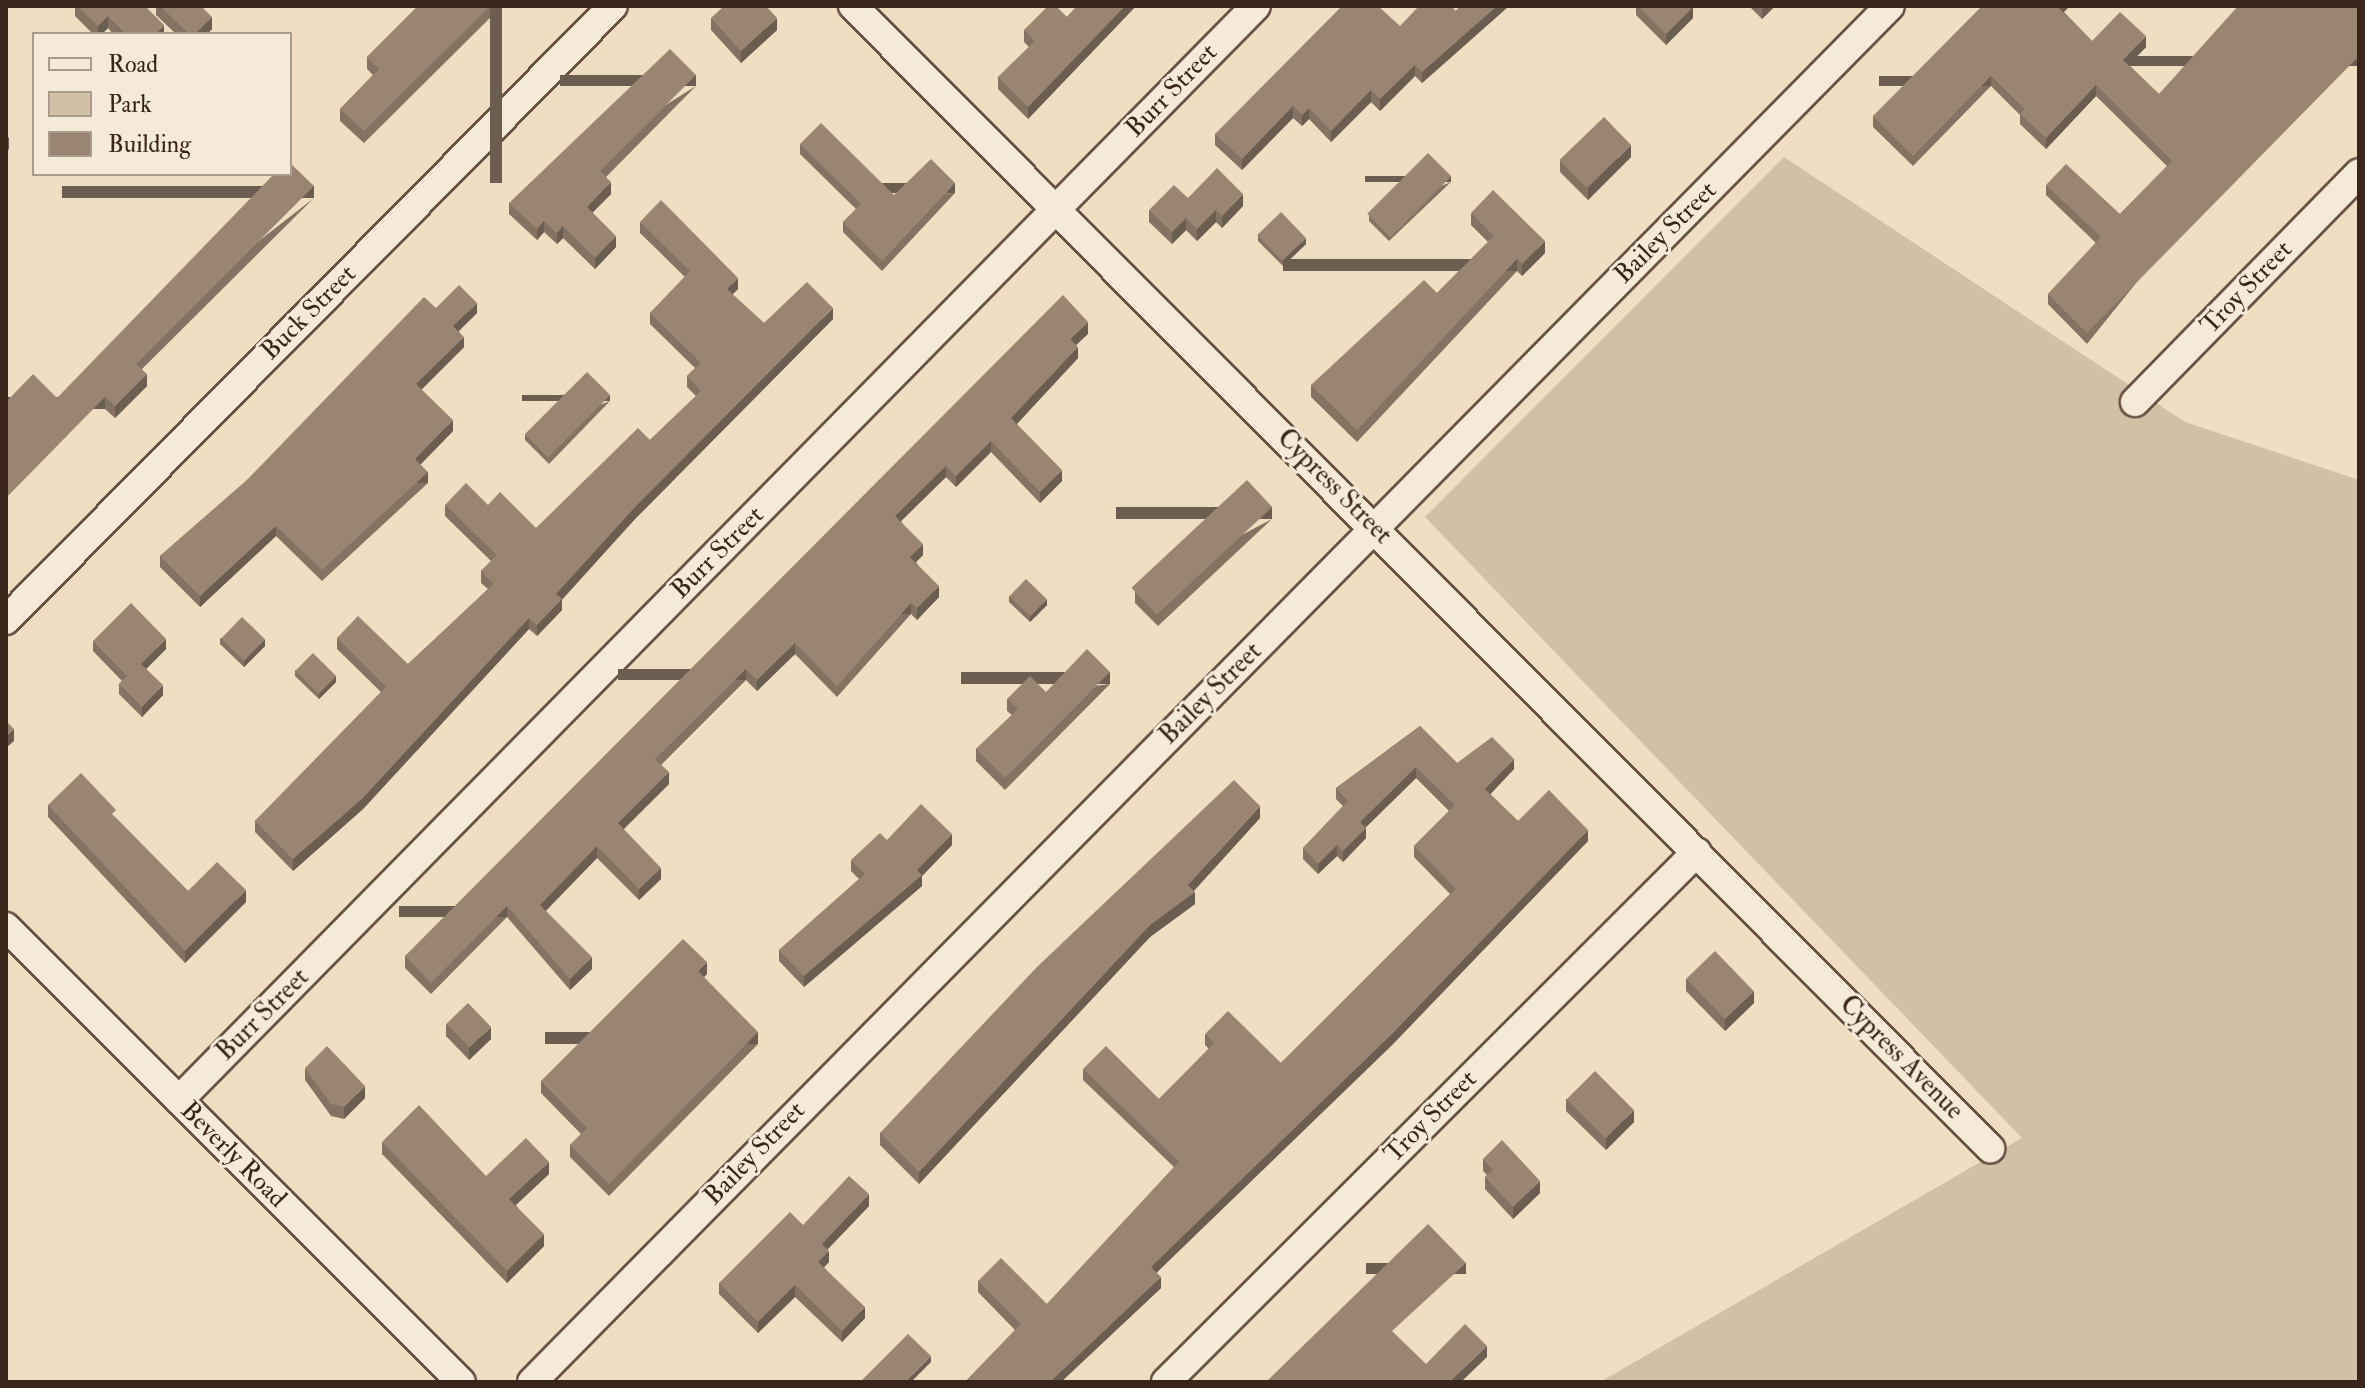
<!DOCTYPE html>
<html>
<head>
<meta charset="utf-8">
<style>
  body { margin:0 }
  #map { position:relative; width:2365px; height:1388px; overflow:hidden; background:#f0dec3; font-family:"IM FELL Double Pica",serif }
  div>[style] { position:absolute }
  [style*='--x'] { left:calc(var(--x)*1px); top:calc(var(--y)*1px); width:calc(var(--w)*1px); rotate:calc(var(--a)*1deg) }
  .green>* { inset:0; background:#d1bfa6 }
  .roads { filter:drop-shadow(2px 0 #685345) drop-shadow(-2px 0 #685345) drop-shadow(0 2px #685345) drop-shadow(0 -2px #685345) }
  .street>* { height:28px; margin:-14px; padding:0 14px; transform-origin:14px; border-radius:14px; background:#f5ead8 }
  .wall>* { inset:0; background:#847262 }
  .shaded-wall>* { inset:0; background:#6b5d50; transform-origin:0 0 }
  .building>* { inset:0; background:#998572; transform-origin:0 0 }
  span { translate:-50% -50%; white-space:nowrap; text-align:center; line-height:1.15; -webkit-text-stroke:6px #f5ead8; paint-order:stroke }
  .street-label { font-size:26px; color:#3a251b }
  .frame { position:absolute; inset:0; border:8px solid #3a251b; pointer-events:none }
  .legend { position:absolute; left:32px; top:32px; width:260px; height:144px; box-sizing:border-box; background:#f5ead8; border:2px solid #aa9b8c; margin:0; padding:10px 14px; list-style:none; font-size:24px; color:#3a251b }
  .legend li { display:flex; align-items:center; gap:16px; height:40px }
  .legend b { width:40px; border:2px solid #aa9b8c }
</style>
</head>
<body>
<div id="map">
  <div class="green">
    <i style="clip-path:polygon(1784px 157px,2185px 422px,2359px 480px,2359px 1382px,1600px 1382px,2022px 1138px,1425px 517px)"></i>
  </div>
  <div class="roads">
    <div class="street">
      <i style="--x:853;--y:6;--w:1612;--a:45.13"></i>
      <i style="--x:2135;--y:402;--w:320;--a:-45.6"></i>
      <i style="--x:6;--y:620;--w:863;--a:-45.33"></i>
      <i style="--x:6;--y:927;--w:643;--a:45"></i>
      <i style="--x:179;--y:1100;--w:1535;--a:-45.45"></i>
      <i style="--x:532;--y:1382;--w:1933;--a:-45.38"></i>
      <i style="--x:1166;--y:1382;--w:750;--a:-44.95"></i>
    </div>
  </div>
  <div class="wall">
    <i style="clip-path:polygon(75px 6px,145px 6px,164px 34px,113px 34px,108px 28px,102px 34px,93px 34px,75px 16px)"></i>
    <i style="clip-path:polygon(156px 6px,201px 6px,212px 29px,207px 34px,176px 34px,156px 15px)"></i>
    <i style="clip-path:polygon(418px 6px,502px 6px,364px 143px,340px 121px,340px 109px,373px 75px,367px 69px,367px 57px)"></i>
    <i style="clip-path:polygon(1077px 6px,1136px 6px,1028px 119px,998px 89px,998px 77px,1029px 47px,1024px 42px,1024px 30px,1067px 17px)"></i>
    <i style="clip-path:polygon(1460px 6px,1509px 6px,1422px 83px,1415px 76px,1380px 111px,1371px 102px,1331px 142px,1309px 119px,1302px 126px,1293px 118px,1242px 170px,1215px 145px,1215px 134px,1400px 26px,1456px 11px)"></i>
    <i style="clip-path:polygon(1636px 6px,1692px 6px,1693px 18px,1666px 45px,1636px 15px)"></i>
    <i style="clip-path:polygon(1749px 6px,1775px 6px,1762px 19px)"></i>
    <i style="clip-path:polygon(2359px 6px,2087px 344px,2048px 304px,2048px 294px,2096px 243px,2046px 195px,2046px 185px,2120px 214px,2167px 166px,2096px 96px,2046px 149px,2020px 124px,2020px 115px,1991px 86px,1913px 166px,1873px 127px,1873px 116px,2064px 12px,2092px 41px,2146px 47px,2129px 65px,2159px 94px)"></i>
    <i style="clip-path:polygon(711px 18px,777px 30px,741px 63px,711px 30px)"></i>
    <i style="clip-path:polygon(696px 86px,606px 177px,611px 194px,592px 213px,616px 247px,595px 269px,563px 238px,557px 244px,544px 232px,537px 240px,509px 214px,509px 203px)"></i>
    <i style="clip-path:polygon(800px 144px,894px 195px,955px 193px,882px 271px,843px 232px,843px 222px,856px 209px,800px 154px)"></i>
    <i style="clip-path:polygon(1631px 157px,1588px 200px,1560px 172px,1560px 160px)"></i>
    <i style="clip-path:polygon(1451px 182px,1389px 241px,1369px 221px,1369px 215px)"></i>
    <i style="clip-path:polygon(314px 198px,142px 369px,147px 386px,115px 418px,105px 409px,57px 398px)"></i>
    <i style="clip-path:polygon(1188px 198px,1243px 206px,1222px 228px,1216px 222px,1197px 241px,1186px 230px,1172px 244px,1149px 222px,1149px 210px)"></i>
    <i style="clip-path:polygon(1471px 213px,1545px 253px,1522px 276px,1517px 271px,1357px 442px,1311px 397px,1311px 385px,1437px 293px,1488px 242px,1471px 225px)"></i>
    <i style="clip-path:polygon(640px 222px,738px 289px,732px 294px,764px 323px,833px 319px,635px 519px,562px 599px,562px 610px,537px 636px,529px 629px,363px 809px,293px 871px,255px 832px,255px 821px,381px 692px,337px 649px,337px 638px,408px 664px,488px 589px,481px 583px,481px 571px,491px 561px,445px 516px,445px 505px,488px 505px,536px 528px,650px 440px,696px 396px,687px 387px,687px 376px,695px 368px,650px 324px,650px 313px,685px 277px,640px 233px)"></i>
    <i style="clip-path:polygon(1258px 235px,1306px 244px,1283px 266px,1258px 241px)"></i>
    <i style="clip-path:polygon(436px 308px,477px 313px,459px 331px,464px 347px,421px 390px,453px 431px,420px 465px,428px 483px,322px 581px,276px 536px,200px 607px,160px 567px,160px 556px,246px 481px)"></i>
    <i style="clip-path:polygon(1088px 334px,1076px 345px,1078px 358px,1017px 424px,1062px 481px,1040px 503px,991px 452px,956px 487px,946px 477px,901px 521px,923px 555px,916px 562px,939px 597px,917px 620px,911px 614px,837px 697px,795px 654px,757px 691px,746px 680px,661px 765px,669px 784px,623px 829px,661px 879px,639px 900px,597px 858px,546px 911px,592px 969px,570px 990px,507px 917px,431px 994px,405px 968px,405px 956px)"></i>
    <i style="clip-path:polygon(610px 401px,549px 464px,525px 440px,525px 434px)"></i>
    <i style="clip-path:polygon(1272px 519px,1158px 626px,1135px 603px,1135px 591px)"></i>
    <i style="clip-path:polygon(1009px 596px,1047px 605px,1030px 622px,1009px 602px)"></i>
    <i style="clip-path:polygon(220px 638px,265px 646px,244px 667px,220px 644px)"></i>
    <i style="clip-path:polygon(93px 641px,166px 649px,146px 669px,163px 695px,142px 717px,119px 694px,119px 684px,122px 681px,93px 651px)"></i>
    <i style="clip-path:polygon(295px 670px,336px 682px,319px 699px,295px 676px)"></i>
    <i style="clip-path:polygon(1110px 684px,1005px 790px,976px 761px,976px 749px,1012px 715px,1007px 711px,1007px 699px,1046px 692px)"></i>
    <i style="clip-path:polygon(1420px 726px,1457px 763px,1514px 769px,1490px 794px,1518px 821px,1588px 841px,1393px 1044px,1156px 1273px,1161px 1288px,1061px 1382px,965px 1382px,1015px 1330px,978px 1292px,978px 1281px,1047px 1304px,1174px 1167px,1083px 1080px,1083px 1069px,1159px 1099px,1209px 1049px,1205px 1045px,1205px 1034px,1281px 1063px,1450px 894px,1414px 857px,1414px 846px,1449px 811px,1416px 778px,1366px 827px,1366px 838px,1343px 862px,1337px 856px,1318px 874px,1303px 859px,1303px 848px,1343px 806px,1336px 799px,1336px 788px)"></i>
    <i style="clip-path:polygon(48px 805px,116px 818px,188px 891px,246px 902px,185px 963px,48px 817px)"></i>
    <i style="clip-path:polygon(1260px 818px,1194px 891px,1195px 904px,1150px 937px,919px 1184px,880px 1145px,880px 1133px)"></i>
    <i style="clip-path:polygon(887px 840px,952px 845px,922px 876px,922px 886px,804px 987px,779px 961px,779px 950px,859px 879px,851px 871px,851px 860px)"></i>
    <i style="clip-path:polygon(707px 974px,704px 977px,758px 1044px,609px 1196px,570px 1157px,570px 1145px,581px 1134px,541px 1093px,541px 1081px)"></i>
    <i style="clip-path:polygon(1686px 979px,1754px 1003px,1725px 1031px,1686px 991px)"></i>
    <i style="clip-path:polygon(446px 1024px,491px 1039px,469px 1060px,446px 1036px)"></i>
    <i style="clip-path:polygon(305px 1068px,365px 1098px,344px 1119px,331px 1116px,305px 1080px)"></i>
    <i style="clip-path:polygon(1566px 1099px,1634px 1122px,1606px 1150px,1566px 1111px)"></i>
    <i style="clip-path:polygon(382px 1142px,486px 1176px,549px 1174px,516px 1205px,544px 1246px,507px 1283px,382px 1154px)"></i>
    <i style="clip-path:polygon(1483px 1159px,1540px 1193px,1513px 1219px,1485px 1189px,1485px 1177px,1487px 1175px,1483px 1171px)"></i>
    <i style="clip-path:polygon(869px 1206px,827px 1250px,829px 1262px,824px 1267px,865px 1318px,842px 1342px,795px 1297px,758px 1333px,719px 1294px,719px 1283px,803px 1225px)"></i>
  </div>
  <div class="shaded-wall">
    <i style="left:490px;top:6px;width:12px;height:177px"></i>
    <i style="clip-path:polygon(1125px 6px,1136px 6px,1028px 119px,1028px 107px)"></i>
    <i style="clip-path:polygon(1497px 6px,1509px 6px,1422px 83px,1422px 72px)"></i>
    <i style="clip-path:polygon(1765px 6px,1775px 6px,1762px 19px,1762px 9px)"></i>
    <i style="clip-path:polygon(2060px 6px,2070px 6px,2058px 18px,2058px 7px)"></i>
    <i style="clip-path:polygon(1693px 7px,1693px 18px,1666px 45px,1666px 34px)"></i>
    <i style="clip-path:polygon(108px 16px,108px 28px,102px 34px,98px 34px,98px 26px)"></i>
    <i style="clip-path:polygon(212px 17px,212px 29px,207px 34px,195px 34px)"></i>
    <i style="clip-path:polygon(777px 18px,777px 30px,741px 63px,741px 51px)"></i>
    <i style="clip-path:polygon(164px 25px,164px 34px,156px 34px)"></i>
    <i style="clip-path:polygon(2146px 36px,2146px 47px,2123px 70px,2123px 60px)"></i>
    <i style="left:2359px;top:56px;width:10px;height:388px;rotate:90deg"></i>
    <i style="clip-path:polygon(1415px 65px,1415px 76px,1380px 111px,1380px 99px)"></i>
    <i style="left:696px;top:75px;width:11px;height:136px;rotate:90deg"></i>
    <i style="left:1991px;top:76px;width:10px;height:112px;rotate:90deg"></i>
    <i style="clip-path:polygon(2096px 85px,2096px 96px,2046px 149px,2046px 138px)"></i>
    <i style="clip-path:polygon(1371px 90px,1371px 102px,1331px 142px,1331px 131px)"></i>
    <i style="clip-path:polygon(1293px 106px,1293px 118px,1242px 170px,1242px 159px)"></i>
    <i style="clip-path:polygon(1309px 108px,1309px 119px,1302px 126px,1302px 115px)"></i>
    <i style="clip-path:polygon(9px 137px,9px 149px,6px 152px,6px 140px)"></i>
    <i style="clip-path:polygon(1631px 145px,1631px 157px,1588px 200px,1588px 188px)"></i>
    <i style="left:1451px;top:176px;width:6px;height:86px;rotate:90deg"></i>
    <i style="clip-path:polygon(611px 182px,611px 194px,587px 218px,587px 207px)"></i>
    <i style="left:955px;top:183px;width:10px;height:107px;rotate:90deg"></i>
    <i style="left:314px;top:186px;width:12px;height:252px;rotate:90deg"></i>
    <i style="clip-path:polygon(1243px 194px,1243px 206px,1222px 228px,1222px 216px)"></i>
    <i style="clip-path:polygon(1216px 210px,1216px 222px,1197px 241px,1197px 229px)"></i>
    <i style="clip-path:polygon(1186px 218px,1186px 230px,1172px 244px,1172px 232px)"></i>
    <i style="clip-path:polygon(544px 221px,544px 232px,537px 240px,537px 229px)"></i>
    <i style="clip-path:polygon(563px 226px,563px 238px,557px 244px,557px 233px)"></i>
    <i style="clip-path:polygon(616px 236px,616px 247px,595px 269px,595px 258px)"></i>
    <i style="clip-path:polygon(1306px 238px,1306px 244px,1283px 266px,1283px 260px)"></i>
    <i style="clip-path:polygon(1545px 241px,1545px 253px,1522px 276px,1522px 264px)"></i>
    <i style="left:1517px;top:259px;width:12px;height:234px;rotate:90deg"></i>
    <i style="clip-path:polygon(738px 278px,738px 289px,727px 300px,727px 289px)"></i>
    <i style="clip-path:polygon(477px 303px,477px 313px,453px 336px,453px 326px)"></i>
    <i style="clip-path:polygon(833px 308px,833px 319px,635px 519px,560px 602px,562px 599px,562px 610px,537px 636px,537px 625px,556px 594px,635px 507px)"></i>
    <i style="clip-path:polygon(1088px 322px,1088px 334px,1070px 351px,1070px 339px)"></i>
    <i style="clip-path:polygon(464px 337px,464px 347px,416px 395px,416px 384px)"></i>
    <i style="clip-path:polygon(1078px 347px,1078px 358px,1011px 430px,1011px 418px)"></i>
    <i style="clip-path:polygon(147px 374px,147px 386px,115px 418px,115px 406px)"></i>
    <i style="left:610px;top:395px;width:6px;height:88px;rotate:90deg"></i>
    <i style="left:105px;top:397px;width:12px;height:141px;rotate:90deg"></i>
    <i style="clip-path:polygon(453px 420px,453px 431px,415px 470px,415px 459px)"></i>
    <i style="clip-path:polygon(991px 441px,991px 452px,956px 487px,956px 476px)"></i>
    <i style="clip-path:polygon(946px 466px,946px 477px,895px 527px,895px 516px)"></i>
    <i style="clip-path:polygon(1062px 470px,1062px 481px,1040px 503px,1040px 492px)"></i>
    <i style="left:428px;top:472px;width:11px;height:144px;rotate:90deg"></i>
    <i style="left:1272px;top:507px;width:12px;height:156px;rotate:90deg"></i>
    <i style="clip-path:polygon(276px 526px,276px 536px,200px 607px,200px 596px)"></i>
    <i style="clip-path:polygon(923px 544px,923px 555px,910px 568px,910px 557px)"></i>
    <i style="clip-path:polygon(939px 586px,939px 597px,917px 620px,917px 608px)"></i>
    <i style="clip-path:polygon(1047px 599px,1047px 605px,1030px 622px,1030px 616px)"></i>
    <i style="left:911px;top:603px;width:11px;height:111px;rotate:90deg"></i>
    <i style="clip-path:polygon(529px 618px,529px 629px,363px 809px,293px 871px,293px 859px)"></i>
    <i style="clip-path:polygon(166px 639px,166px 649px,141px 674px,141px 664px)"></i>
    <i style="clip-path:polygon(265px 639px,265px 646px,244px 667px,244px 661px)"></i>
    <i style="clip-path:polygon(795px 643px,795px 654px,757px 691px,757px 680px)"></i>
    <i style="left:746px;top:669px;width:11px;height:128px;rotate:90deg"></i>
    <i style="left:1110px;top:672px;width:12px;height:149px;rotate:90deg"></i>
    <i style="clip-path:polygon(336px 676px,336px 682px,319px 699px,319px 693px)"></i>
    <i style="clip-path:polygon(163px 685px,163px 695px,142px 717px,142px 707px)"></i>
    <i style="clip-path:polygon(14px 729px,14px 741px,6px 748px,6px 736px)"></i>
    <i style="clip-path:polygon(1514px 759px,1514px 769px,1485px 800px,1485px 789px)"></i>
    <i style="clip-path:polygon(1416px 767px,1416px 778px,1360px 833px,1360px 822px)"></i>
    <i style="clip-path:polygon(669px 772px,669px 784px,618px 835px,618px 823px)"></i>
    <i style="clip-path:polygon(1260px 806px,1260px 818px,1188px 897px,1188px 885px)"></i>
    <i style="clip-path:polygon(1366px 828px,1366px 838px,1343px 862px,1343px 851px)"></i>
    <i style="clip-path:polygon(1588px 830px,1588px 841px,1393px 1044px,1151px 1278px,1151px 1267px)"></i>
    <i style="clip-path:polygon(952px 834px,952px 845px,922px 876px,922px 886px,804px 987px,804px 976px,917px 870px)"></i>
    <i style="clip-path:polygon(1337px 845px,1337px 856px,1318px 874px,1318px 864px)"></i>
    <i style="clip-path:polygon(597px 846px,597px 858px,540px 916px,540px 905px)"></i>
    <i style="clip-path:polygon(661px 868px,661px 879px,639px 900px,639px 889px)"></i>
    <i style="clip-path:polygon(246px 890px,246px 902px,185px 963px,185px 951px)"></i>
    <i style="clip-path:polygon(1195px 892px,1195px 904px,1150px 937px,919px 1184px,919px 1172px,1150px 925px)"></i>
    <i style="left:507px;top:906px;width:11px;height:108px;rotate:90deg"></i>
    <i style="clip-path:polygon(592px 957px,592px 969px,570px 990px,570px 979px)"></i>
    <i style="clip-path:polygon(707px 962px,707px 974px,698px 983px,698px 971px)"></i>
    <i style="clip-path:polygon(1754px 991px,1754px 1003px,1725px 1031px,1725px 1019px)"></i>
    <i style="clip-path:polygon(491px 1027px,491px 1039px,469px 1060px,469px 1048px)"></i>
    <i style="left:758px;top:1032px;width:12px;height:213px;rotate:90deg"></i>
    <i style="clip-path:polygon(365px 1086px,365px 1098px,344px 1119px,344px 1107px)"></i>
    <i style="clip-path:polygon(1634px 1110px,1634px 1122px,1606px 1150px,1606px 1138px)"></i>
    <i style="clip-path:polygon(549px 1162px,549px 1174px,509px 1211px,509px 1199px)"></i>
    <i style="clip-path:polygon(1540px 1181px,1540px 1193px,1513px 1219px,1513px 1207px)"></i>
    <i style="clip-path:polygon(869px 1194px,869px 1206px,822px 1255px,822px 1244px)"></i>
    <i style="clip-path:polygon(544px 1234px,544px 1246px,507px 1283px,507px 1271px)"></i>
    <i style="clip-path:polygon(829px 1251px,829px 1262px,818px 1273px,818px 1262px)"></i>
    <i style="left:1466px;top:1263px;width:11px;height:100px;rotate:90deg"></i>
    <i style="clip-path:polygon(1161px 1277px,1161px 1288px,1061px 1382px,1050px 1382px)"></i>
    <i style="clip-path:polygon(795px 1285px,795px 1297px,758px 1333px,758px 1322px)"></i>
    <i style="clip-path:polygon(865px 1307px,865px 1318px,842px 1342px,842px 1331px)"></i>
    <i style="clip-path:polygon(1487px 1346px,1487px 1357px,1461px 1382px,1449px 1382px)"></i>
    <i style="clip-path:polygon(931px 1356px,931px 1362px,911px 1382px,905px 1382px)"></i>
  </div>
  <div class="building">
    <i style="clip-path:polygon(77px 6px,145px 6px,164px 25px,156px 34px,126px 34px,108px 16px,98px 26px)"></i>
    <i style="clip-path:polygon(160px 6px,201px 6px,212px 17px,195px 34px,189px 34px)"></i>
    <i style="clip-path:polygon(418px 6px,490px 6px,364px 131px,340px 109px,379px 69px,367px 57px)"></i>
    <i style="clip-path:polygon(724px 6px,766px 6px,777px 18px,741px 51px,711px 18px)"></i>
    <i style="clip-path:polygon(1048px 6px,1056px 6px,1067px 17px,1077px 6px,1125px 6px,1028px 107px,998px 77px,1035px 41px,1024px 30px)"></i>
    <i style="clip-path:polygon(1342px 6px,1378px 6px,1400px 26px,1419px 6px,1451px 6px,1456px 11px,1460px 6px,1497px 6px,1422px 72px,1415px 65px,1380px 99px,1371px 90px,1331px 131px,1309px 108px,1302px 115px,1293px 106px,1242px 159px,1215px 134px)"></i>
    <i style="clip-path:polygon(1638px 6px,1692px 6px,1693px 7px,1666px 34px)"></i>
    <i style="clip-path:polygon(1982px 6px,2060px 6px,2058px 7px,2092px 41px,2120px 12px,2146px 36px,2123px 60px,2159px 94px,2238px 6px,2359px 6px,2359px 56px,2087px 333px,2048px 294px,2101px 237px,2046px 185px,2066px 164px,2120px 214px,2172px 161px,2096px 85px,2046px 138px,2020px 114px,2025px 109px,1991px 76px,1913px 156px,1873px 116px)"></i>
    <i style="clip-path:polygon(670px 49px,696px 75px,600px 171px,611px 182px,587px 207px,616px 236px,595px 258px,563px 226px,557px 233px,544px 221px,537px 229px,509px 203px)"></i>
    <i style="left:1604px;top:117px;width:39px;height:62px;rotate:46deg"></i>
    <i style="clip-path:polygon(821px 123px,894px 195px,931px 159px,955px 183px,882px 261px,843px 222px,861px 204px,800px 144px)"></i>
    <i style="left:1428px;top:153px;width:33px;height:86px;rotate:45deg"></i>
    <i style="clip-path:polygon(290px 163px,314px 186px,136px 364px,147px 374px,115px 406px,105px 397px,6px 498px,6px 402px,33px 374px,57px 398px,274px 174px,290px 174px)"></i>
    <i style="clip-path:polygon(1217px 168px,1243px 194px,1222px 216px,1216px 210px,1197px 229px,1186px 218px,1172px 232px,1149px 210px,1174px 185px,1188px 198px)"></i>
    <i style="clip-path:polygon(1493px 190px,1545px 241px,1522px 264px,1517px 259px,1357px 430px,1311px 385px,1424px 280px,1437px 293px,1494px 236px,1471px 213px)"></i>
    <i style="clip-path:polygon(661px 200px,738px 278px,727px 289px,764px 323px,807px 282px,833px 308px,635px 507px,556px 594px,562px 599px,537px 625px,529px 618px,363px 798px,293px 859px,255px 821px,386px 687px,337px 638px,358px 616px,408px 664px,494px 584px,481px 571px,497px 555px,445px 505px,466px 483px,488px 505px,500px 492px,536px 528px,638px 428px,650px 440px,701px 391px,687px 376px,701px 363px,650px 313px,690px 271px,640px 222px)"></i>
    <i style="left:1281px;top:212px;width:36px;height:33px;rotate:46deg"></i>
    <i style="clip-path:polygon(459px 285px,477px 303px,453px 326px,464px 337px,416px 384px,453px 420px,415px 459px,428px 472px,322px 570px,276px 526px,200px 596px,160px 556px,246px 481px,424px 297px,436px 308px)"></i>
    <i style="clip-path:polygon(1063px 295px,1088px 322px,1070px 339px,1078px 347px,1011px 418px,1062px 470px,1040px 492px,991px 441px,956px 476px,946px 466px,895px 516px,923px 544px,910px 557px,939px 586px,917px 608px,911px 603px,837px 686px,795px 643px,757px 680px,746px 669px,655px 759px,669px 772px,618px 823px,661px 868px,639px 889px,597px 846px,540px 905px,592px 957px,570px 979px,507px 906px,431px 983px,405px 956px)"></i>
    <i style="left:587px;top:372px;width:33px;height:88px;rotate:45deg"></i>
    <i style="left:1247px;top:480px;width:37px;height:158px;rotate:47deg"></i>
    <i style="left:1026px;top:579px;width:29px;height:24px;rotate:44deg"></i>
    <i style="clip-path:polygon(131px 603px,166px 639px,141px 664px,163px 685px,142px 707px,119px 684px,127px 676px,93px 641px)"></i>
    <i style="left:242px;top:617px;width:32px;height:30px;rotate:44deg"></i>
    <i style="clip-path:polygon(1087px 649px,1110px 672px,1005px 778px,976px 749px,1018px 709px,1007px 699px,1030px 676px,1046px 692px)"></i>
    <i style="left:313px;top:653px;width:33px;height:25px;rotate:45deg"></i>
    <i style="clip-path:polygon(6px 721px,14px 729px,6px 736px)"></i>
    <i style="clip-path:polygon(1420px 726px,1457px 763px,1492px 737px,1514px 759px,1485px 789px,1518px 821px,1549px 790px,1588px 830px,1393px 1033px,1151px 1267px,1161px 1277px,1050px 1382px,965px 1382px,1021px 1324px,978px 1281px,1001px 1258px,1047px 1304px,1179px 1162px,1083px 1069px,1106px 1046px,1159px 1099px,1214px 1043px,1205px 1034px,1228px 1011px,1281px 1063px,1456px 889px,1414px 846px,1455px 805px,1416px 767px,1360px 822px,1366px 828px,1343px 851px,1337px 845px,1318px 864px,1303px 848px,1348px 801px,1336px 788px)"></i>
    <i style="clip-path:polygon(81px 773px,116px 810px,112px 814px,188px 891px,217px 862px,246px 890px,185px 951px,48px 805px)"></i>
    <i style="clip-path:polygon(1234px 780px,1260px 806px,1188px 885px,1195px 892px,1150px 925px,919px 1172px,880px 1133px,1037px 967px)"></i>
    <i style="clip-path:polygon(921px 804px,952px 834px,917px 870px,922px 875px,804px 976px,779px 950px,865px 874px,851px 860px,880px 833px,887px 840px)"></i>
    <i style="clip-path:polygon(683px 939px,707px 962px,698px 971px,758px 1032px,609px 1184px,570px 1145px,587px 1128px,541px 1081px)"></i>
    <i style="left:1715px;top:951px;width:56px;height:40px;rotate:46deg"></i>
    <i style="left:468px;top:1003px;width:33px;height:30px;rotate:46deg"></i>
    <i style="clip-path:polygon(327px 1046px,365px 1086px,344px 1107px,331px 1104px,305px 1068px)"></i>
    <i style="left:1595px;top:1071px;width:55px;height:40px;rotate:45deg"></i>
    <i style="clip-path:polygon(419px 1105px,486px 1176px,526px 1138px,549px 1162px,509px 1199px,544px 1234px,507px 1271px,382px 1142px)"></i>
    <i style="clip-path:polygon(1502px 1140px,1540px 1181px,1513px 1207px,1485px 1177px,1493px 1170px,1483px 1159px)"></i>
    <i style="clip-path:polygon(849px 1176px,869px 1194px,822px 1244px,829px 1251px,818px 1262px,865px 1307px,842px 1331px,795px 1285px,758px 1322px,719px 1283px,790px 1212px,803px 1225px)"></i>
    <i style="clip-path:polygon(1428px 1224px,1466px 1263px,1392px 1331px,1426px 1364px,1465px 1324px,1487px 1346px,1449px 1382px,1266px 1382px)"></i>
    <i style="clip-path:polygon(908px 1334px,931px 1356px,905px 1382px,860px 1382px)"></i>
  </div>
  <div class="street-label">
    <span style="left:1172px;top:91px;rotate:-46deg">Burr Street</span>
    <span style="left:1666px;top:233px;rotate:-45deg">Bailey Street</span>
    <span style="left:2247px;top:288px;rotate:-46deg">Troy Street</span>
    <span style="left:309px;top:313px;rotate:-45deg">Buck Street</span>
    <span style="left:1334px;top:487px;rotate:45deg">Cypress Street</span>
    <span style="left:718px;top:553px;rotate:-45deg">Burr Street</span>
    <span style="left:1211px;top:694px;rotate:-45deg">Bailey Street</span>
    <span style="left:263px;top:1015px;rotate:-45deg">Burr Street</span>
    <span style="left:1901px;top:1058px;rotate:45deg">Cypress Avenue</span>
    <span style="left:1431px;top:1117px;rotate:-45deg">Troy Street</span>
    <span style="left:755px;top:1154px;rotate:-46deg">Bailey Street</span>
    <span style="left:233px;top:1155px;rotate:45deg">Beverly Road</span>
  </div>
  <div class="frame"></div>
  <ul class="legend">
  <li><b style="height:10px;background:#f5ead8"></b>Road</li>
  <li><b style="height:22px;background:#d1bfa6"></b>Park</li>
  <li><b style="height:22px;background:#998572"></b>Building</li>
  </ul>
</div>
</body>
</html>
